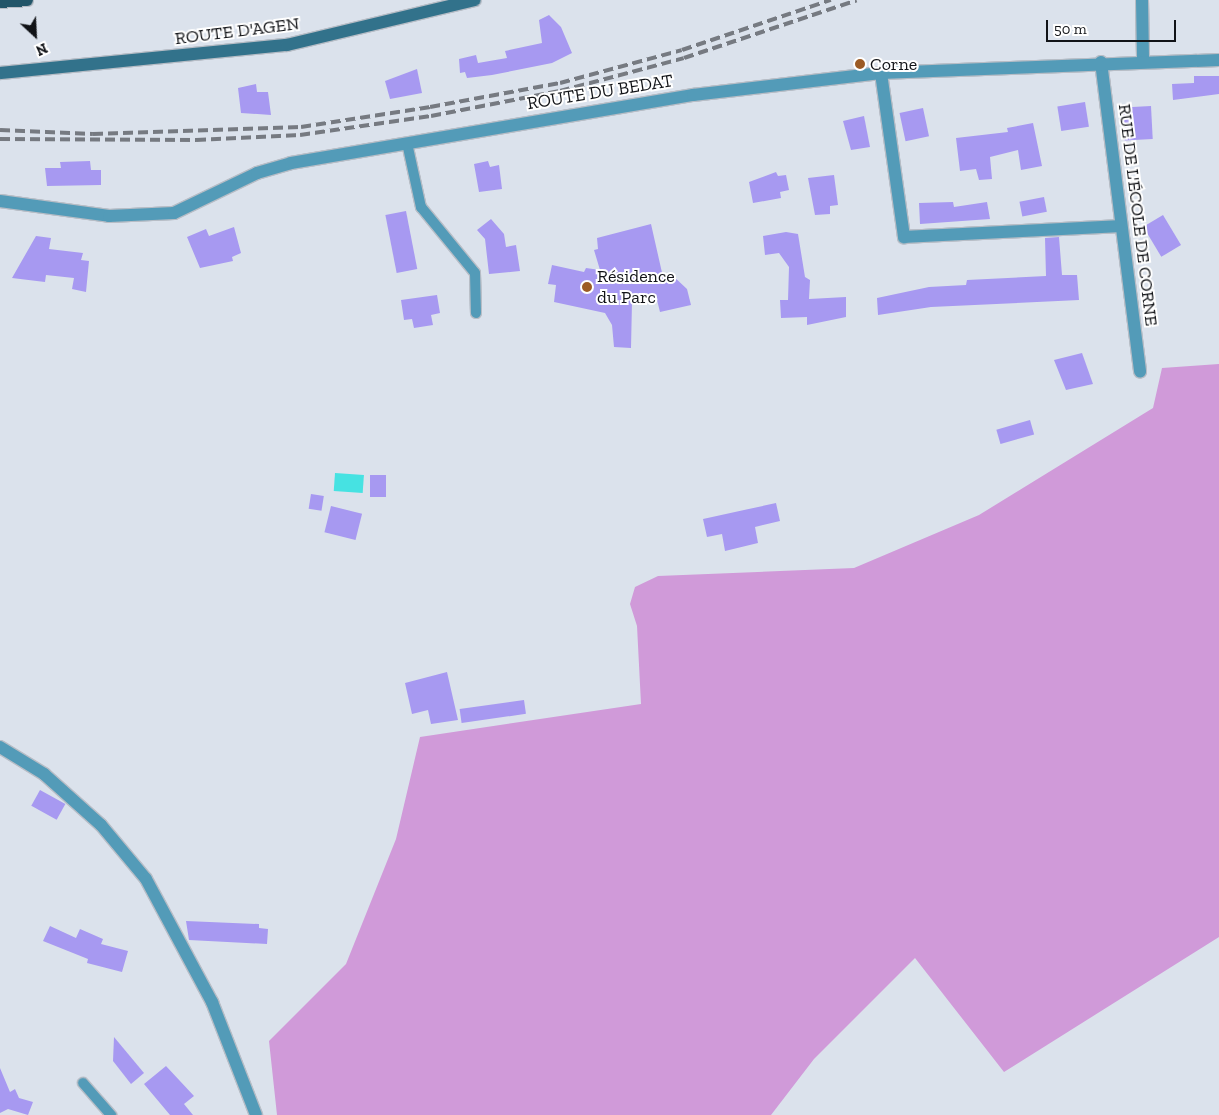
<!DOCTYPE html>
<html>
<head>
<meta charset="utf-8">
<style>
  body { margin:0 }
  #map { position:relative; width:1219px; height:1115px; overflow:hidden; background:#dbe2ec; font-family:"Zilla Slab",serif }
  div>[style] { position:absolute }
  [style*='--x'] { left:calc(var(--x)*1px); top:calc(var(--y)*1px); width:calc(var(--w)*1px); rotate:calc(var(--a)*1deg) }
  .green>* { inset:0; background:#d09ad9 }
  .water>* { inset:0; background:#46e2e2; transform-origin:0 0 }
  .building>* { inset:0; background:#a799f1; transform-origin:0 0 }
  .roads { filter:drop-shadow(1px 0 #b7bdc6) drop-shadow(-1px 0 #b7bdc6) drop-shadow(0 1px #b7bdc6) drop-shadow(0 -1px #b7bdc6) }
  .service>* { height:10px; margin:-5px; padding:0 5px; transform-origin:5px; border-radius:5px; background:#539bb8 }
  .minor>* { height:12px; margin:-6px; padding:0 6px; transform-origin:6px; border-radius:6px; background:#539bb8 }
  .secondary>* { height:12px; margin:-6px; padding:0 6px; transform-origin:6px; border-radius:6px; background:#32728b }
  .primary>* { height:12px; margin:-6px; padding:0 6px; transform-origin:6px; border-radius:6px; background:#225569 }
  .rail>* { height:4px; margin-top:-2px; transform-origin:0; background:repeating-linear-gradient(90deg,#767a81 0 10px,transparent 0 15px) }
  .dots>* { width:14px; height:14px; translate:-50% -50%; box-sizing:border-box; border:2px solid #fff; border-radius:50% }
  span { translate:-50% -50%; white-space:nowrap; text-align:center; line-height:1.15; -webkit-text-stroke:4px #fff; paint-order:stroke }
  .street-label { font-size:18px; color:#111317 }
  .poi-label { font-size:18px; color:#111317 }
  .left { translate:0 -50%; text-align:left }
  .north { position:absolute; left:10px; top:10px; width:50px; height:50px; -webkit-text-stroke:4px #fff; paint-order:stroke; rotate:155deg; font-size:14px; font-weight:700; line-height:20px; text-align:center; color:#111317 }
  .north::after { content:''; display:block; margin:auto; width:18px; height:22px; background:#111317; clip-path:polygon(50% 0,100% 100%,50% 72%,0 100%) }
  .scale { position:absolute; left:1046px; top:20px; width:130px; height:22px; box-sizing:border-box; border:2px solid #111317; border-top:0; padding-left:6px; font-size:15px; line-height:18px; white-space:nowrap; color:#111317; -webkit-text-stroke:4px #fff; paint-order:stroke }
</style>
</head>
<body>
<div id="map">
  <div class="green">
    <i style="clip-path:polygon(1219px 364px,1219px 937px,1004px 1072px,915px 958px,814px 1059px,771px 1115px,277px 1115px,269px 1041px,346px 964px,396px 839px,420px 737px,641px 704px,637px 626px,630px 604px,635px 587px,658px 576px,854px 568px,979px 515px,1153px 408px,1162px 368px)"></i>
  </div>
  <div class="water">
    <i style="left:335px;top:473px;width:29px;height:18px;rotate:4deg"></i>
  </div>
  <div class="building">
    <i style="clip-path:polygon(549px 15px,561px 27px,572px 53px,552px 63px,492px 75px,467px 78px,465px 72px,460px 73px,459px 59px,476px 55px,478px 63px,507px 58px,505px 51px,542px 43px,539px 20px)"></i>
    <i style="clip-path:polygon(417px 69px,422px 93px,390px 99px,385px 81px)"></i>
    <i style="clip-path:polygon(1194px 76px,1219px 76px,1219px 94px,1173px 100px,1172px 84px,1194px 83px)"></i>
    <i style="clip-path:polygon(256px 84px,257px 92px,268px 92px,271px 115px,241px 113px,238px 88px)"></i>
    <i style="left:1085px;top:102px;width:25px;height:28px;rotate:81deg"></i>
    <i style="left:1151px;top:106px;width:33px;height:28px;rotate:87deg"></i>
    <i style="left:923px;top:108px;width:29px;height:24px;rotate:78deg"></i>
    <i style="clip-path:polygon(864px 116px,870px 147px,851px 150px,843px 121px)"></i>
    <i style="clip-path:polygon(1033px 123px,1042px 166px,1021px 170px,1018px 150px,990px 157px,992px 179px,979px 180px,976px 169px,960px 171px,956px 138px,1008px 132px,1007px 128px)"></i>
    <i style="clip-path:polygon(90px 161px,91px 170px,101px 170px,101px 185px,47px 186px,45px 168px,61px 168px,60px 162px)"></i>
    <i style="clip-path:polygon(488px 161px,490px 167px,499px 165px,502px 189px,479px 192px,474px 164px)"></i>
    <i style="clip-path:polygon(776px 172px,778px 176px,786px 175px,789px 190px,780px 192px,781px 198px,753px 203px,749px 182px)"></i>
    <i style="clip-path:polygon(834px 175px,838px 205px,830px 206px,830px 214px,815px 215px,808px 178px)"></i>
    <i style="left:1044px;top:197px;width:15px;height:25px;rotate:79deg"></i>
    <i style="clip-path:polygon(953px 202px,954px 207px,987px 202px,990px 219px,920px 224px,919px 203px)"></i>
    <i style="left:406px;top:211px;width:59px;height:21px;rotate:79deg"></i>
    <i style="left:1163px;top:215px;width:35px;height:23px;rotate:59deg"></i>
    <i style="clip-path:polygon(491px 219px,504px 234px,506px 247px,516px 245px,520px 271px,489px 274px,485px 239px,477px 230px)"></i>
    <i style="clip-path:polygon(651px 224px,663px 277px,672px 275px,687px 289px,691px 305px,660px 312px,656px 296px,632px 302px,631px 348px,614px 347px,612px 325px,605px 313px,554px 302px,556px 285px,548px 284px,552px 265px,584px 272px,586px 268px,600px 270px,594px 250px,598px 249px,597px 238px)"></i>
    <i style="clip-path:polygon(234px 227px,241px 253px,232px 257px,233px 261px,200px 268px,187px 237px,206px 229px,209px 236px)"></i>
    <i style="clip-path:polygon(786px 232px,798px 234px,805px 277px,810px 280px,809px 299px,846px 297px,846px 317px,807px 325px,807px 317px,781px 318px,780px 300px,788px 300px,789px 267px,779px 253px,765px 255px,763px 236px)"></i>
    <i style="clip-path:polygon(36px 236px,51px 238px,49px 249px,83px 253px,81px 260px,89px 261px,86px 292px,72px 289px,74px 278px,46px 275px,45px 282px,12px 278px)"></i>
    <i style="clip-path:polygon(1059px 237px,1062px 275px,1077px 275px,1079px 300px,931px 307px,878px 315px,877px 298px,929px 287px,966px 285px,967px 280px,1046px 276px,1045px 238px)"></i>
    <i style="clip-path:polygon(437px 295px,440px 313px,431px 315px,433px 325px,414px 328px,412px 319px,404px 320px,401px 300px)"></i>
    <i style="clip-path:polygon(1082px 353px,1093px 384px,1066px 390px,1054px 360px)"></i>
    <i style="left:1030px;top:420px;width:15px;height:35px;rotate:74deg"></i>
    <i style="left:386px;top:475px;width:22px;height:16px;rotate:90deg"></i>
    <i style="left:311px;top:494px;width:13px;height:15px;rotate:9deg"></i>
    <i style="clip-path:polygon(776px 503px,780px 521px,755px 527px,758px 543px,725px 551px,722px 534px,707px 537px,703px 519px)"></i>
    <i style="left:331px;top:506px;width:32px;height:27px;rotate:14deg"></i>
    <i style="clip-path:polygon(447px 672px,458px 720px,431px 724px,428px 710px,412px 714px,405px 683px)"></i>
    <i style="left:524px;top:700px;width:14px;height:65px;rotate:82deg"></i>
    <i style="left:40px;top:790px;width:29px;height:18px;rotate:29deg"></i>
    <i style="clip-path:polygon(186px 921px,259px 924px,259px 928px,268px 929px,267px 944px,189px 940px)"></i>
    <i style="clip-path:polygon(50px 926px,76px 938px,80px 929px,103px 939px,101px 944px,128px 951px,122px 972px,87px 963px,88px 959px,43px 941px)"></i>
    <i style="clip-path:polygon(114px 1037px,144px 1073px,131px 1084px,113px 1061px)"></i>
    <i style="clip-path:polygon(166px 1066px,194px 1096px,184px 1104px,193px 1115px,170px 1115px,144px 1084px)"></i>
    <i style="clip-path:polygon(0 1068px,10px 1092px,15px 1089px,19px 1098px,33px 1102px,28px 1115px,8px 1109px,0 1113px)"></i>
  </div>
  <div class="roads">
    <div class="service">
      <i style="--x:407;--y:143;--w:66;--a:77.7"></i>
      <i style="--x:421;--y:207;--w:85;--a:50.7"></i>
      <i style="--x:475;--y:273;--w:40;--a:88.6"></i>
      <i style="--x:83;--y:1083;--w:43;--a:48.8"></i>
    </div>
    <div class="minor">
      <i style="--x:1142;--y:0;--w:60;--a:89"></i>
      <i style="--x:1101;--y:62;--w:312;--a:82.8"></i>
      <i style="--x:881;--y:73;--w:166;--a:82"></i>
      <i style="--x:904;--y:237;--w:217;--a:-2.9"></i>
      <i style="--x:0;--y:201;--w:110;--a:7.8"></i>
      <i style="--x:109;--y:216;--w:65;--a:-2.6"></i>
      <i style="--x:174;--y:213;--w:92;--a:-25.7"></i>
      <i style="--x:257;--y:173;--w:35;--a:-16"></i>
      <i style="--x:291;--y:163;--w:408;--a:-9.6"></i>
      <i style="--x:693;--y:95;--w:189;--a:-6.7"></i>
      <i style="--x:881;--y:73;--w:338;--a:-2.2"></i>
      <i style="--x:0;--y:747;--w:52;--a:31.5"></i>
      <i style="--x:44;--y:774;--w:76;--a:41.8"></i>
      <i style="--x:101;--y:825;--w:70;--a:50.2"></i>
      <i style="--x:146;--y:879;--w:140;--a:61.8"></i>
      <i style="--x:212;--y:1002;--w:121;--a:68.7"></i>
    </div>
    <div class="secondary">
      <i style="--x:0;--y:73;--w:288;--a:-5.6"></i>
      <i style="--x:287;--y:45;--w:193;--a:-13.5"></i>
    </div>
    <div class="primary">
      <i style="--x:0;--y:2;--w:27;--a:-4"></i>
    </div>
  </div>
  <div class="rail">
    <i style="--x:0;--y:130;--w:93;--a:2.5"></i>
    <i style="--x:93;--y:134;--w:208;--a:-1.9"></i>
    <i style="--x:301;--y:127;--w:131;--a:-8.8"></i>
    <i style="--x:430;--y:107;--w:132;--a:-10.5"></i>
    <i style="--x:560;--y:83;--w:126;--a:-15.1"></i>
    <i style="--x:682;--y:50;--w:157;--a:-18.6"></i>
    <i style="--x:0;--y:139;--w:196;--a:0.3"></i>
    <i style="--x:196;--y:140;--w:104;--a:-2.8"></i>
    <i style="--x:300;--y:135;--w:132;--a:-8.3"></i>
    <i style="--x:431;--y:116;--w:131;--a:-11"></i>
    <i style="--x:560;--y:91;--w:128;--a:-14.9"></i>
    <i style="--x:684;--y:58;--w:182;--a:-18.5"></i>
  </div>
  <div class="dots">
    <i style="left:860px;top:64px;background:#9c5b25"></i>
    <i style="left:587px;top:287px;background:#9c5b25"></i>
  </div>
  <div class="street-label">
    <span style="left:237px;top:31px;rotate:-7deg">ROUTE D'AGEN</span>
    <span style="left:600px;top:92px;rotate:-9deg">ROUTE DU BEDAT</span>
    <span style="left:1138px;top:215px;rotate:83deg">RUE DE L'ÉCOLE DE CORNE</span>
  </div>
  <div class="poi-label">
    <span class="left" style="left:870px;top:64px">Corne</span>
    <span class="left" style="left:597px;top:287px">Résidence<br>du Parc</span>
  </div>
  <div class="north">N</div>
  <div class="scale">50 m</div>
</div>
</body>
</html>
